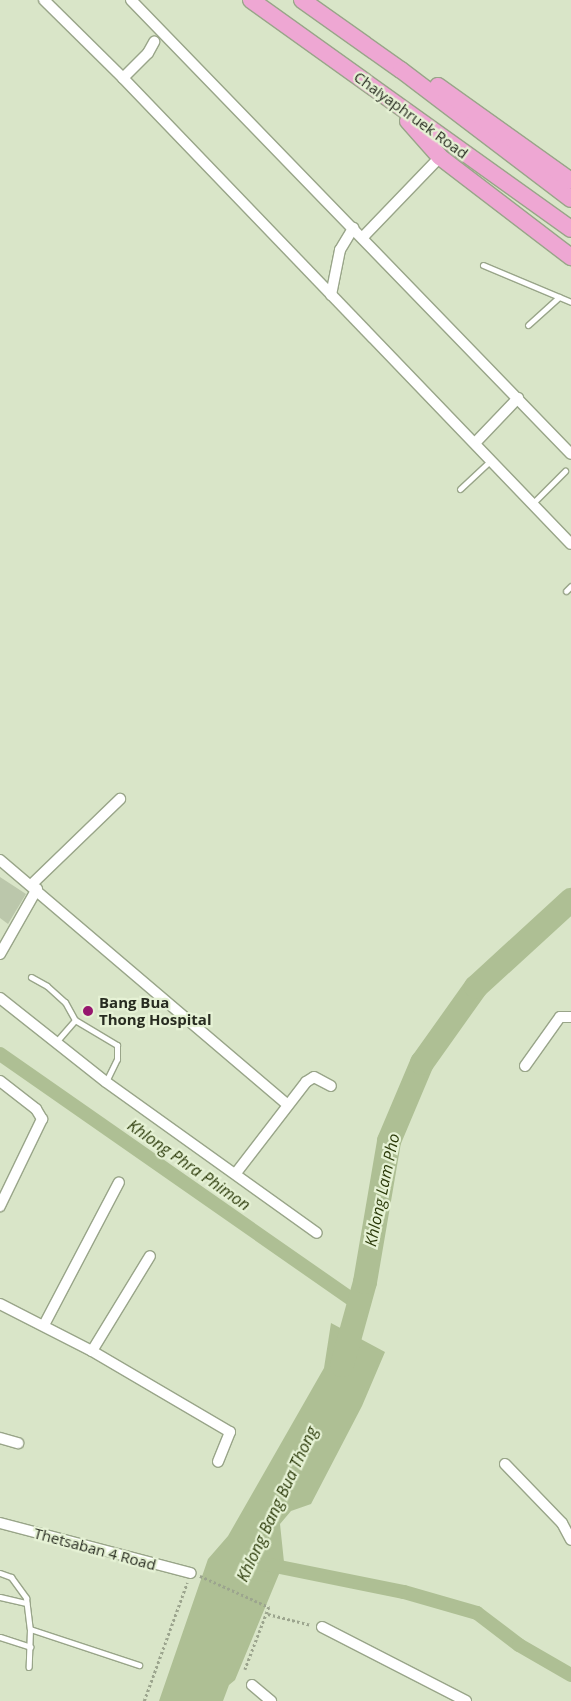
<!DOCTYPE html>
<html>
<head>
<meta charset="utf-8">
<style>
  body { margin:0 }
  #map { position:relative; width:571px; height:1701px; overflow:hidden; background:#d9e5c8; font-family:"Open Sans",sans-serif }
  div>[style] { position:absolute }
  [style*='--x'] { left:calc(var(--x)*1px); top:calc(var(--y)*1px); width:calc(var(--w)*1px); rotate:calc(var(--a)*1deg) }
  .water>* { inset:0; background:#aebf94 }
  .canal>* { height:14px; margin:-7px; padding:0 7px; transform-origin:7px; border-radius:7px; background:#aebf94 }
  .river>* { height:24px; margin:-12px; padding:0 12px; transform-origin:12px; border-radius:12px; background:#aebf94 }
  .building>* { inset:0; background:#bbc7ab }
  .path>* { height:2.5px; margin-top:-1.25px; transform-origin:0; background:repeating-linear-gradient(90deg,#9ca58e 0 2.5px,transparent 0 5px) }
  .roads { filter:drop-shadow(1px 0 #99a589) drop-shadow(-1px 0 #99a589) drop-shadow(0 1px #99a589) drop-shadow(0 -1px #99a589) }
  .lane>* { height:5px; margin:-2.5px; padding:0 2.5px; transform-origin:2.5px; border-radius:2.5px; background:#fff }
  .street>* { height:10px; margin:-5px; padding:0 5px; transform-origin:5px; border-radius:5px; background:#fff }
  .primary>* { height:16px; margin:-8px; padding:0 8px; transform-origin:8px; border-radius:8px; background:#eea7d3 }
  .dots>* { width:14px; height:14px; translate:-50% -50%; box-sizing:border-box; border:2px solid #e6f2d5; border-radius:50% }
  span { translate:-50% -50%; white-space:nowrap; text-align:center; line-height:1.15; -webkit-text-stroke:4.5px #e6f2d5; paint-order:stroke }
  .street-label { font-size:15px; color:#282c21 }
  .poi-label { font-size:15px; color:#282c21; font-weight:700 }
  .left { translate:0 -50%; text-align:left }
  .water-label { font-size:16px; color:#2a3908; font-style:italic }
</style>
</head>
<body>
<div id="map">
  <div class="water">
    <i style="clip-path:polygon(331px 1323px,385px 1352px,362px 1406px,311px 1504px,291px 1511px,280px 1524px,284px 1562px,235px 1680px,229px 1685px,223px 1701px,159px 1701px,208px 1559px,228px 1536px,324px 1368px)"></i>
  </div>
  <div class="canal">
    <i style="--x:0;--y:1054;--w:437;--a:34.9"></i>
    <i style="--x:265;--y:1564;--w:142;--a:11.4"></i>
    <i style="--x:404;--y:1592;--w:76;--a:16"></i>
    <i style="--x:477;--y:1613;--w:53;--a:37.3"></i>
    <i style="--x:519;--y:1645;--w:60;--a:30"></i>
  </div>
  <div class="river">
    <i style="--x:342;--y:1365;--w:86;--a:-74.5"></i>
    <i style="--x:365;--y:1282;--w:143;--a:-80.3"></i>
    <i style="--x:389;--y:1141;--w:85;--a:-67.1"></i>
    <i style="--x:422;--y:1063;--w:93;--a:-54.6"></i>
    <i style="--x:476;--y:987;--w:129;--a:-42.5"></i>
  </div>
  <div class="building">
    <i style="clip-path:polygon(0 877px,26px 894px,8px 924px,0 918px)"></i>
  </div>
  <div class="path">
    <i style="--x:200;--y:1576;--w:76;--a:24.2"></i>
    <i style="--x:269;--y:1607;--w:67;--a:110.9"></i>
    <i style="--x:268;--y:1614;--w:44;--a:14.3"></i>
    <i style="--x:144;--y:1701;--w:126;--a:-70"></i>
  </div>
  <div class="roads">
    <div class="lane">
      <i style="--x:483;--y:265;--w:95;--a:22.8"></i>
      <i style="--x:528;--y:325;--w:42;--a:-42.1"></i>
      <i style="--x:460;--y:489;--w:41;--a:-43"></i>
      <i style="--x:532;--y:504;--w:47;--a:-45"></i>
      <i style="--x:566;--y:591;--w:7;--a:-45"></i>
      <i style="--x:31;--y:977;--w:18;--a:29"></i>
      <i style="--x:47;--y:986;--w:24;--a:42"></i>
      <i style="--x:65;--y:1002;--w:21;--a:61"></i>
      <i style="--x:56;--y:1042;--w:29;--a:-49"></i>
      <i style="--x:75;--y:1020;--w:49;--a:30.8"></i>
      <i style="--x:117;--y:1045;--w:14;--a:90"></i>
      <i style="--x:117;--y:1059;--w:25;--a:116"></i>
      <i style="--x:0;--y:1573;--w:12;--a:20"></i>
      <i style="--x:11;--y:1577;--w:26;--a:54"></i>
      <i style="--x:26;--y:1598;--w:31;--a:83"></i>
      <i style="--x:30;--y:1629;--w:38;--a:92"></i>
      <i style="--x:0;--y:1597;--w:27;--a:13"></i>
      <i style="--x:30;--y:1629;--w:115;--a:18.3"></i>
      <i style="--x:0;--y:1637;--w:32;--a:18"></i>
    </div>
    <div class="street">
      <i style="--x:44;--y:0;--w:111;--a:44.6"></i>
      <i style="--x:123;--y:78;--w:646;--a:46.13"></i>
      <i style="--x:131;--y:0;--w:632;--a:45.9"></i>
      <i style="--x:123;--y:78;--w:35;--a:-45"></i>
      <i style="--x:148;--y:53;--w:13;--a:-61"></i>
      <i style="--x:363;--y:237;--w:111;--a:-46.1"></i>
      <i style="--x:331;--y:295;--w:46;--a:-78.7"></i>
      <i style="--x:340;--y:250;--w:26;--a:-59"></i>
      <i style="--x:476;--y:442;--w:61;--a:-46.3"></i>
      <i style="--x:0;--y:860;--w:378;--a:40.4"></i>
      <i style="--x:31;--y:885;--w:124;--a:-44"></i>
      <i style="--x:0;--y:954;--w:75;--a:-60.4"></i>
      <i style="--x:0;--y:998;--w:135;--a:38.4"></i>
      <i style="--x:106;--y:1082;--w:259;--a:35.6"></i>
      <i style="--x:525;--y:1066;--w:60;--a:-54.5"></i>
      <i style="--x:560;--y:1017;--w:11;--a:0"></i>
      <i style="--x:0;--y:1081;--w:46;--a:37.9"></i>
      <i style="--x:36;--y:1109;--w:12;--a:59"></i>
      <i style="--x:42;--y:1119;--w:97;--a:115.8"></i>
      <i style="--x:236;--y:1173;--w:115;--a:-52.4"></i>
      <i style="--x:306;--y:1082;--w:9;--a:-32"></i>
      <i style="--x:314;--y:1077;--w:19;--a:28"></i>
      <i style="--x:0;--y:1304;--w:103;--a:27.1"></i>
      <i style="--x:92;--y:1351;--w:160;--a:30.4"></i>
      <i style="--x:230;--y:1432;--w:32;--a:112"></i>
      <i style="--x:44;--y:1325;--w:161;--a:-62.3"></i>
      <i style="--x:92;--y:1351;--w:111;--a:-58.6"></i>
      <i style="--x:0;--y:1438;--w:19;--a:16"></i>
      <i style="--x:505;--y:1464;--w:82;--a:46"></i>
      <i style="--x:562;--y:1523;--w:19;--a:62"></i>
      <i style="--x:0;--y:1523;--w:197;--a:14.7"></i>
      <i style="--x:322;--y:1627;--w:162;--a:27.2"></i>
      <i style="--x:252;--y:1685;--w:25;--a:40"></i>
    </div>
    <div class="primary">
      <i style="--x:251;--y:0;--w:393;--a:35.6"></i>
      <i style="--x:302;--y:0;--w:121;--a:35.3"></i>
      <i style="--x:401;--y:70;--w:213;--a:37.2"></i>
      <i style="--x:438;--y:86;--w:163;--a:35.5"></i>
      <i style="--x:408;--y:121;--w:48;--a:48.4"></i>
      <i style="--x:440;--y:157;--w:165;--a:37.4"></i>
    </div>
  </div>
  <div class="dots">
    <i style="left:88px;top:1011px;background:#96166e"></i>
  </div>
  <div class="street-label">
    <span style="left:411px;top:115px;rotate:36deg">Chaiyaphruek Road</span>
    <span style="left:95px;top:1549px;rotate:15deg">Thetsaban 4 Road</span>
  </div>
  <div class="poi-label">
    <span class="left" style="left:99px;top:1011px">Bang Bua<br>Thong Hospital</span>
  </div>
  <div class="water-label">
    <span style="left:189px;top:1165px;rotate:35deg">Khlong Phra Phimon</span>
    <span style="left:382px;top:1190px;rotate:-78deg">Khlong Lam Pho</span>
    <span style="left:277px;top:1504px;rotate:-65deg">Khlong Bang Bua Thong</span>
  </div>
</div>
</body>
</html>
